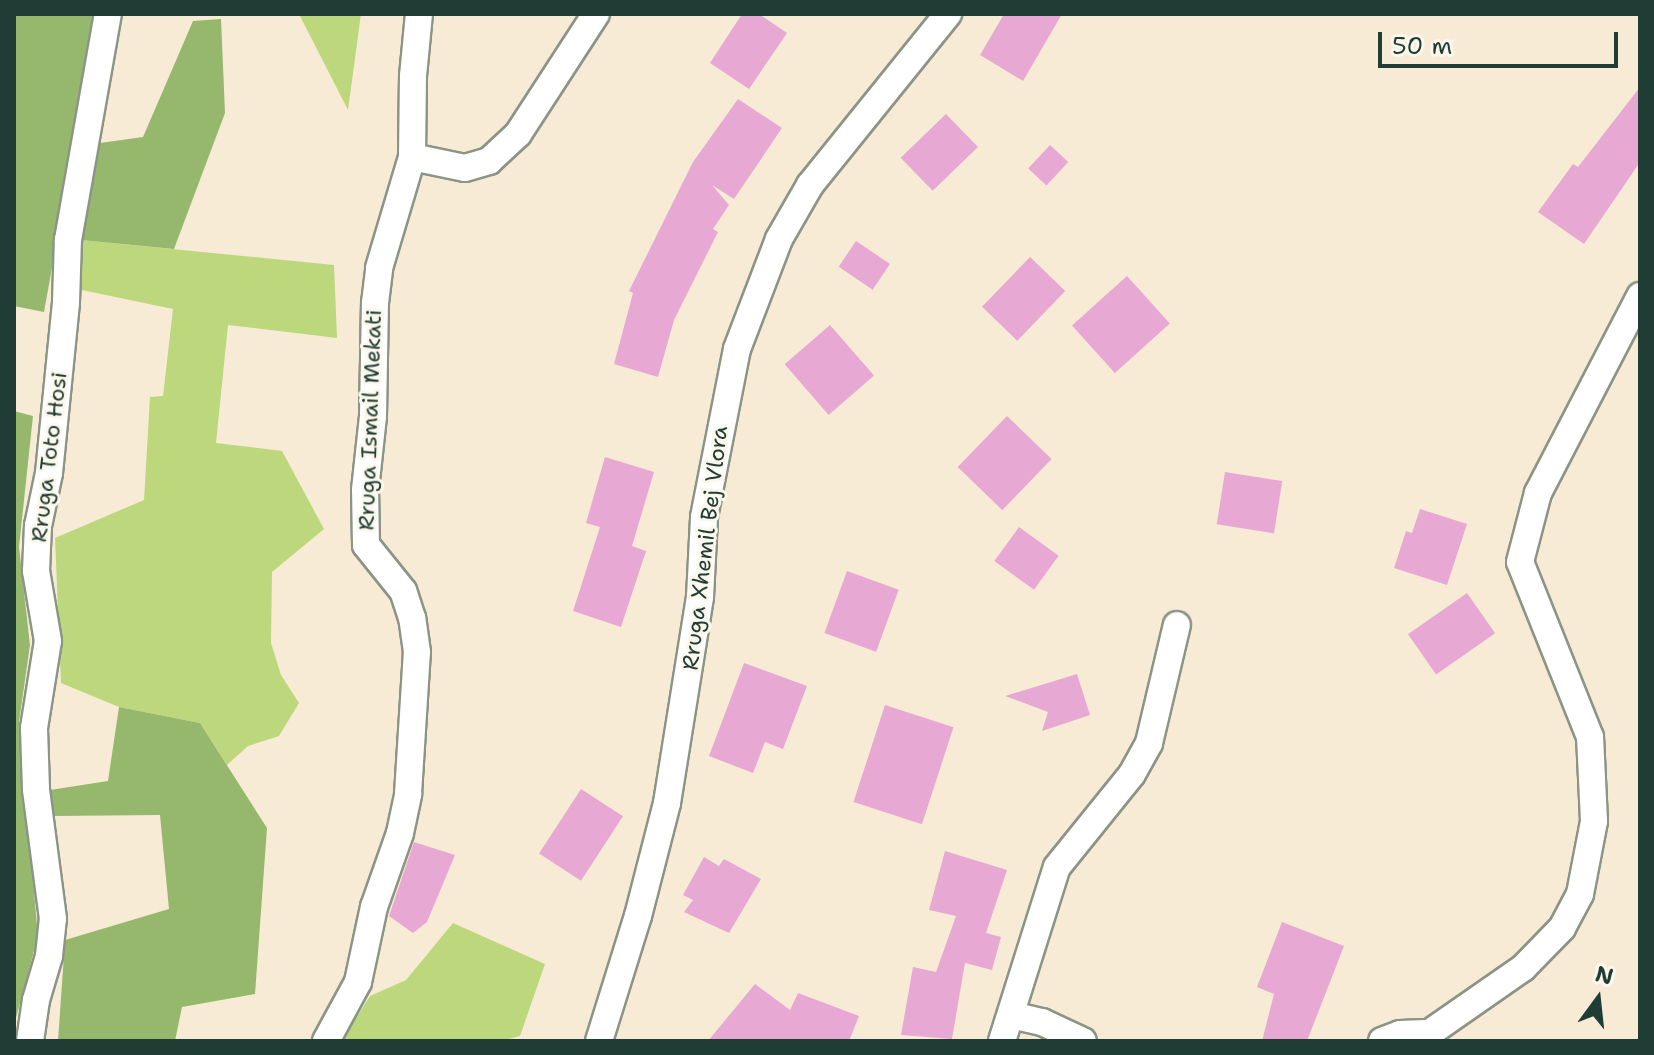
<!DOCTYPE html>
<html>
<head>
<meta charset="utf-8">
<style>
  body { margin:0 }
  #map { position:relative; width:1654px; height:1055px; overflow:hidden; background:#f7ebd6; font-family:"Shantell Sans",sans-serif }
  div>[style] { position:absolute }
  [style*='--x'] { left:calc(var(--x)*1px); top:calc(var(--y)*1px); width:calc(var(--w)*1px); rotate:calc(var(--a)*1deg) }
  .green>* { inset:0; background:#bdd77c }
  .forest>* { inset:0; background:#96b86c }
  .building>* { inset:0; background:#e7a8d3; transform-origin:0 0 }
  .roads { filter:drop-shadow(2px 0 #8b9485) drop-shadow(-2px 0 #8b9485) drop-shadow(0 2px #8b9485) drop-shadow(0 -2px #8b9485) }
  .street>* { height:26px; margin:-13px; padding:0 13px; transform-origin:13px; border-radius:13px; background:#fff }
  span { translate:-50% -50%; white-space:nowrap; text-align:center; line-height:1.15; -webkit-text-stroke:6px #fbf7ec; paint-order:stroke }
  .street-label { font-size:22px; color:#1f3d34 }
  .frame { position:absolute; inset:0; border:16px solid #1f3d34; pointer-events:none }
  .north { position:absolute; left:1558px; top:959px; width:80px; height:80px; -webkit-text-stroke:6px #fbf7ec; paint-order:stroke; rotate:15deg; font-size:22px; font-weight:700; line-height:32px; text-align:center; color:#1f3d34 }
  .north::after { content:''; display:block; margin:auto; width:28px; height:36px; background:#1f3d34; clip-path:polygon(50% 0,100% 100%,50% 72%,0 100%) }
  .scale { position:absolute; left:1378px; top:32px; width:240px; height:36px; box-sizing:border-box; border:4px solid #1f3d34; border-top:0; padding-left:10px; font-size:24px; line-height:28px; white-space:nowrap; color:#1f3d34; -webkit-text-stroke:6px #fbf7ec; paint-order:stroke }
</style>
</head>
<body>
<div id="map">
  <div class="green">
    <i style="clip-path:polygon(299px 14px,361px 14px,348px 110px)"></i>
    <i style="clip-path:polygon(81px 240px,334px 265px,337px 338px,228px 325px,216px 443px,282px 451px,324px 529px,272px 572px,271px 643px,281px 675px,299px 703px,279px 736px,248px 746px,227px 765px,200px 723px,119px 707px,61px 683px,55px 538px,144px 500px,150px 397px,163px 396px,173px 309px,82px 290px)"></i>
    <i style="clip-path:polygon(453px 923px,545px 964px,520px 1036px,501px 1041px,342px 1041px,370px 996px,406px 980px)"></i>
  </div>
  <div class="forest">
    <i style="clip-path:polygon(14px 14px,98px 14px,44px 312px,14px 306px)"></i>
    <i style="clip-path:polygon(221px 19px,225px 113px,174px 249px,81px 240px,100px 143px,143px 137px,193px 21px)"></i>
    <i style="clip-path:polygon(14px 411px,33px 416px,19px 547px,30px 645px,19px 722px,38px 936px,16px 1018px,16px 1041px,14px 1041px)"></i>
    <i style="clip-path:polygon(119px 707px,200px 723px,267px 828px,255px 994px,182px 1007px,175px 1041px,58px 1041px,65px 940px,169px 909px,160px 815px,52px 816px,50px 790px,108px 781px)"></i>
  </div>
  <div class="building">
    <i style="clip-path:polygon(742px 14px,759px 14px,787px 33px,749px 89px,710px 63px)"></i>
    <i style="clip-path:polygon(1004px 14px,1062px 14px,1023px 81px,980px 55px)"></i>
    <i style="clip-path:polygon(1640px 87px,1640px 162px,1584px 244px,1538px 212px,1573px 164px,1578px 167px)"></i>
    <i style="clip-path:polygon(738px 99px,782px 128px,734px 199px,712px 185px,729px 205px,713px 229px,718px 232px,674px 320px,658px 377px,614px 364px,633px 293px,629px 291px,693px 162px)"></i>
    <i style="left:946px;top:114px;width:46px;height:63px;rotate:46deg"></i>
    <i style="left:1050px;top:145px;width:25px;height:32px;rotate:43deg"></i>
    <i style="left:856px;top:241px;width:41px;height:31px;rotate:34deg"></i>
    <i style="left:1030px;top:257px;width:49px;height:69px;rotate:44deg"></i>
    <i style="left:1127px;top:276px;width:64px;height:74px;rotate:48deg"></i>
    <i style="left:830px;top:325px;width:67px;height:60px;rotate:49deg"></i>
    <i style="left:1007px;top:416px;width:62px;height:71px;rotate:44deg"></i>
    <i style="clip-path:polygon(605px 457px,654px 472px,632px 546px,646px 551px,621px 627px,573px 611px,600px 527px,586px 523px)"></i>
    <i style="left:1225px;top:472px;width:58px;height:53px;rotate:9deg"></i>
    <i style="clip-path:polygon(1420px 509px,1467px 524px,1447px 585px,1394px 568px,1406px 531px,1412px 533px)"></i>
    <i style="left:1019px;top:527px;width:49px;height:42px;rotate:36deg"></i>
    <i style="left:847px;top:571px;width:55px;height:66px;rotate:20deg"></i>
    <i style="left:1467px;top:593px;width:49px;height:72px;rotate:55deg"></i>
    <i style="clip-path:polygon(744px 663px,807px 686px,783px 749px,765px 742px,753px 773px,709px 756px)"></i>
    <i style="clip-path:polygon(1077px 674px,1090px 715px,1042px 731px,1048px 712px,1005px 696px)"></i>
    <i style="left:885px;top:705px;width:72px;height:102px;rotate:18deg"></i>
    <i style="left:581px;top:789px;width:50px;height:77px;rotate:33deg"></i>
    <i style="clip-path:polygon(414px 842px,455px 855px,427px 922px,413px 933px,389px 916px)"></i>
    <i style="clip-path:polygon(945px 851px,1007px 870px,986px 933px,1001px 937px,992px 970px,965px 963px,952px 1039px,901px 1035px,913px 967px,936px 972px,956px 916px,929px 910px)"></i>
    <i style="clip-path:polygon(704px 857px,719px 866px,724px 859px,761px 879px,729px 933px,684px 912px,693px 900px,683px 895px)"></i>
    <i style="clip-path:polygon(1282px 922px,1344px 946px,1307px 1041px,1262px 1041px,1274px 994px,1257px 987px)"></i>
    <i style="clip-path:polygon(755px 984px,790px 1010px,798px 993px,859px 1016px,849px 1041px,708px 1041px)"></i>
  </div>
  <div class="roads">
    <div class="street">
      <i style="--x:412;--y:157;--w:54;--a:11.7"></i>
      <i style="--x:465;--y:168;--w:25;--a:-16"></i>
      <i style="--x:489;--y:161;--w:40;--a:-43"></i>
      <i style="--x:518;--y:134;--w:143;--a:-57"></i>
      <i style="--x:1011;--y:1015;--w:32;--a:13"></i>
      <i style="--x:1042;--y:1022;--w:45;--a:24.9"></i>
      <i style="--x:30;--y:1041;--w:41;--a:-81.7"></i>
      <i style="--x:36;--y:1000;--w:46;--a:-73.5"></i>
      <i style="--x:49;--y:956;--w:37;--a:-84"></i>
      <i style="--x:53;--y:919;--w:131;--a:-97.5"></i>
      <i style="--x:36;--y:789;--w:61;--a:-91.9"></i>
      <i style="--x:34;--y:728;--w:88;--a:-80.9"></i>
      <i style="--x:48;--y:641;--w:71;--a:-99.7"></i>
      <i style="--x:36;--y:571;--w:45;--a:-87.5"></i>
      <i style="--x:38;--y:526;--w:54;--a:-78.3"></i>
      <i style="--x:49;--y:473;--w:172;--a:-84.3"></i>
      <i style="--x:66;--y:302;--w:62;--a:-88.2"></i>
      <i style="--x:68;--y:240;--w:230;--a:-80"></i>
      <i style="--x:326;--y:1041;--w:67;--a:-61.5"></i>
      <i style="--x:358;--y:982;--w:77;--a:-78"></i>
      <i style="--x:374;--y:907;--w:78;--a:-70.6"></i>
      <i style="--x:400;--y:833;--w:40;--a:-78"></i>
      <i style="--x:408;--y:794;--w:142;--a:-86.4"></i>
      <i style="--x:417;--y:652;--w:34;--a:-98"></i>
      <i style="--x:412;--y:618;--w:28;--a:-108"></i>
      <i style="--x:403;--y:591;--w:59;--a:-128.8"></i>
      <i style="--x:366;--y:545;--w:55;--a:-91"></i>
      <i style="--x:365;--y:490;--w:74;--a:-83.8"></i>
      <i style="--x:373;--y:416;--w:113;--a:-89"></i>
      <i style="--x:375;--y:303;--w:35;--a:-83"></i>
      <i style="--x:379;--y:268;--w:116;--a:-73.4"></i>
      <i style="--x:412;--y:157;--w:81;--a:-89.3"></i>
      <i style="--x:413;--y:76;--w:62;--a:-84.5"></i>
      <i style="--x:599;--y:1041;--w:131;--a:-72.7"></i>
      <i style="--x:638;--y:916;--w:117;--a:-75.6"></i>
      <i style="--x:667;--y:803;--w:209;--a:-80.9"></i>
      <i style="--x:700;--y:597;--w:80;--a:-87.1"></i>
      <i style="--x:704;--y:517;--w:171;--a:-78.9"></i>
      <i style="--x:737;--y:349;--w:118;--a:-69.1"></i>
      <i style="--x:779;--y:239;--w:62;--a:-60.1"></i>
      <i style="--x:810;--y:185;--w:220;--a:-51.1"></i>
      <i style="--x:1002;--y:1041;--w:182;--a:-72.5"></i>
      <i style="--x:1057;--y:867;--w:119;--a:-51.1"></i>
      <i style="--x:1132;--y:774;--w:35;--a:-61"></i>
      <i style="--x:1149;--y:743;--w:121;--a:-76.7"></i>
      <i style="--x:1382;--y:1041;--w:19;--a:-21"></i>
      <i style="--x:1400;--y:1034;--w:26;--a:-2"></i>
      <i style="--x:1418;--y:1041;--w:128;--a:-34.8"></i>
      <i style="--x:1523;--y:968;--w:56;--a:-45.7"></i>
      <i style="--x:1562;--y:928;--w:38;--a:-62"></i>
      <i style="--x:1580;--y:894;--w:74;--a:-79.1"></i>
      <i style="--x:1594;--y:821;--w:84;--a:-92.7"></i>
      <i style="--x:1590;--y:737;--w:188;--a:-111.8"></i>
      <i style="--x:1520;--y:562;--w:71;--a:-75.4"></i>
      <i style="--x:1538;--y:493;--w:222;--a:-62.6"></i>
    </div>
  </div>
  <div class="street-label">
    <span style="left:370px;top:420px;rotate:-88deg">Rruga Ismail Mekati</span>
    <span style="left:49px;top:457px;rotate:-83deg">Rruga Toto Hosi</span>
    <span style="left:705px;top:548px;rotate:-83deg">Rruga Xhemil Bej Vlora</span>
  </div>
  <div class="frame"></div>
  <div class="north">N</div>
  <div class="scale">50 m</div>
</div>
</body>
</html>
